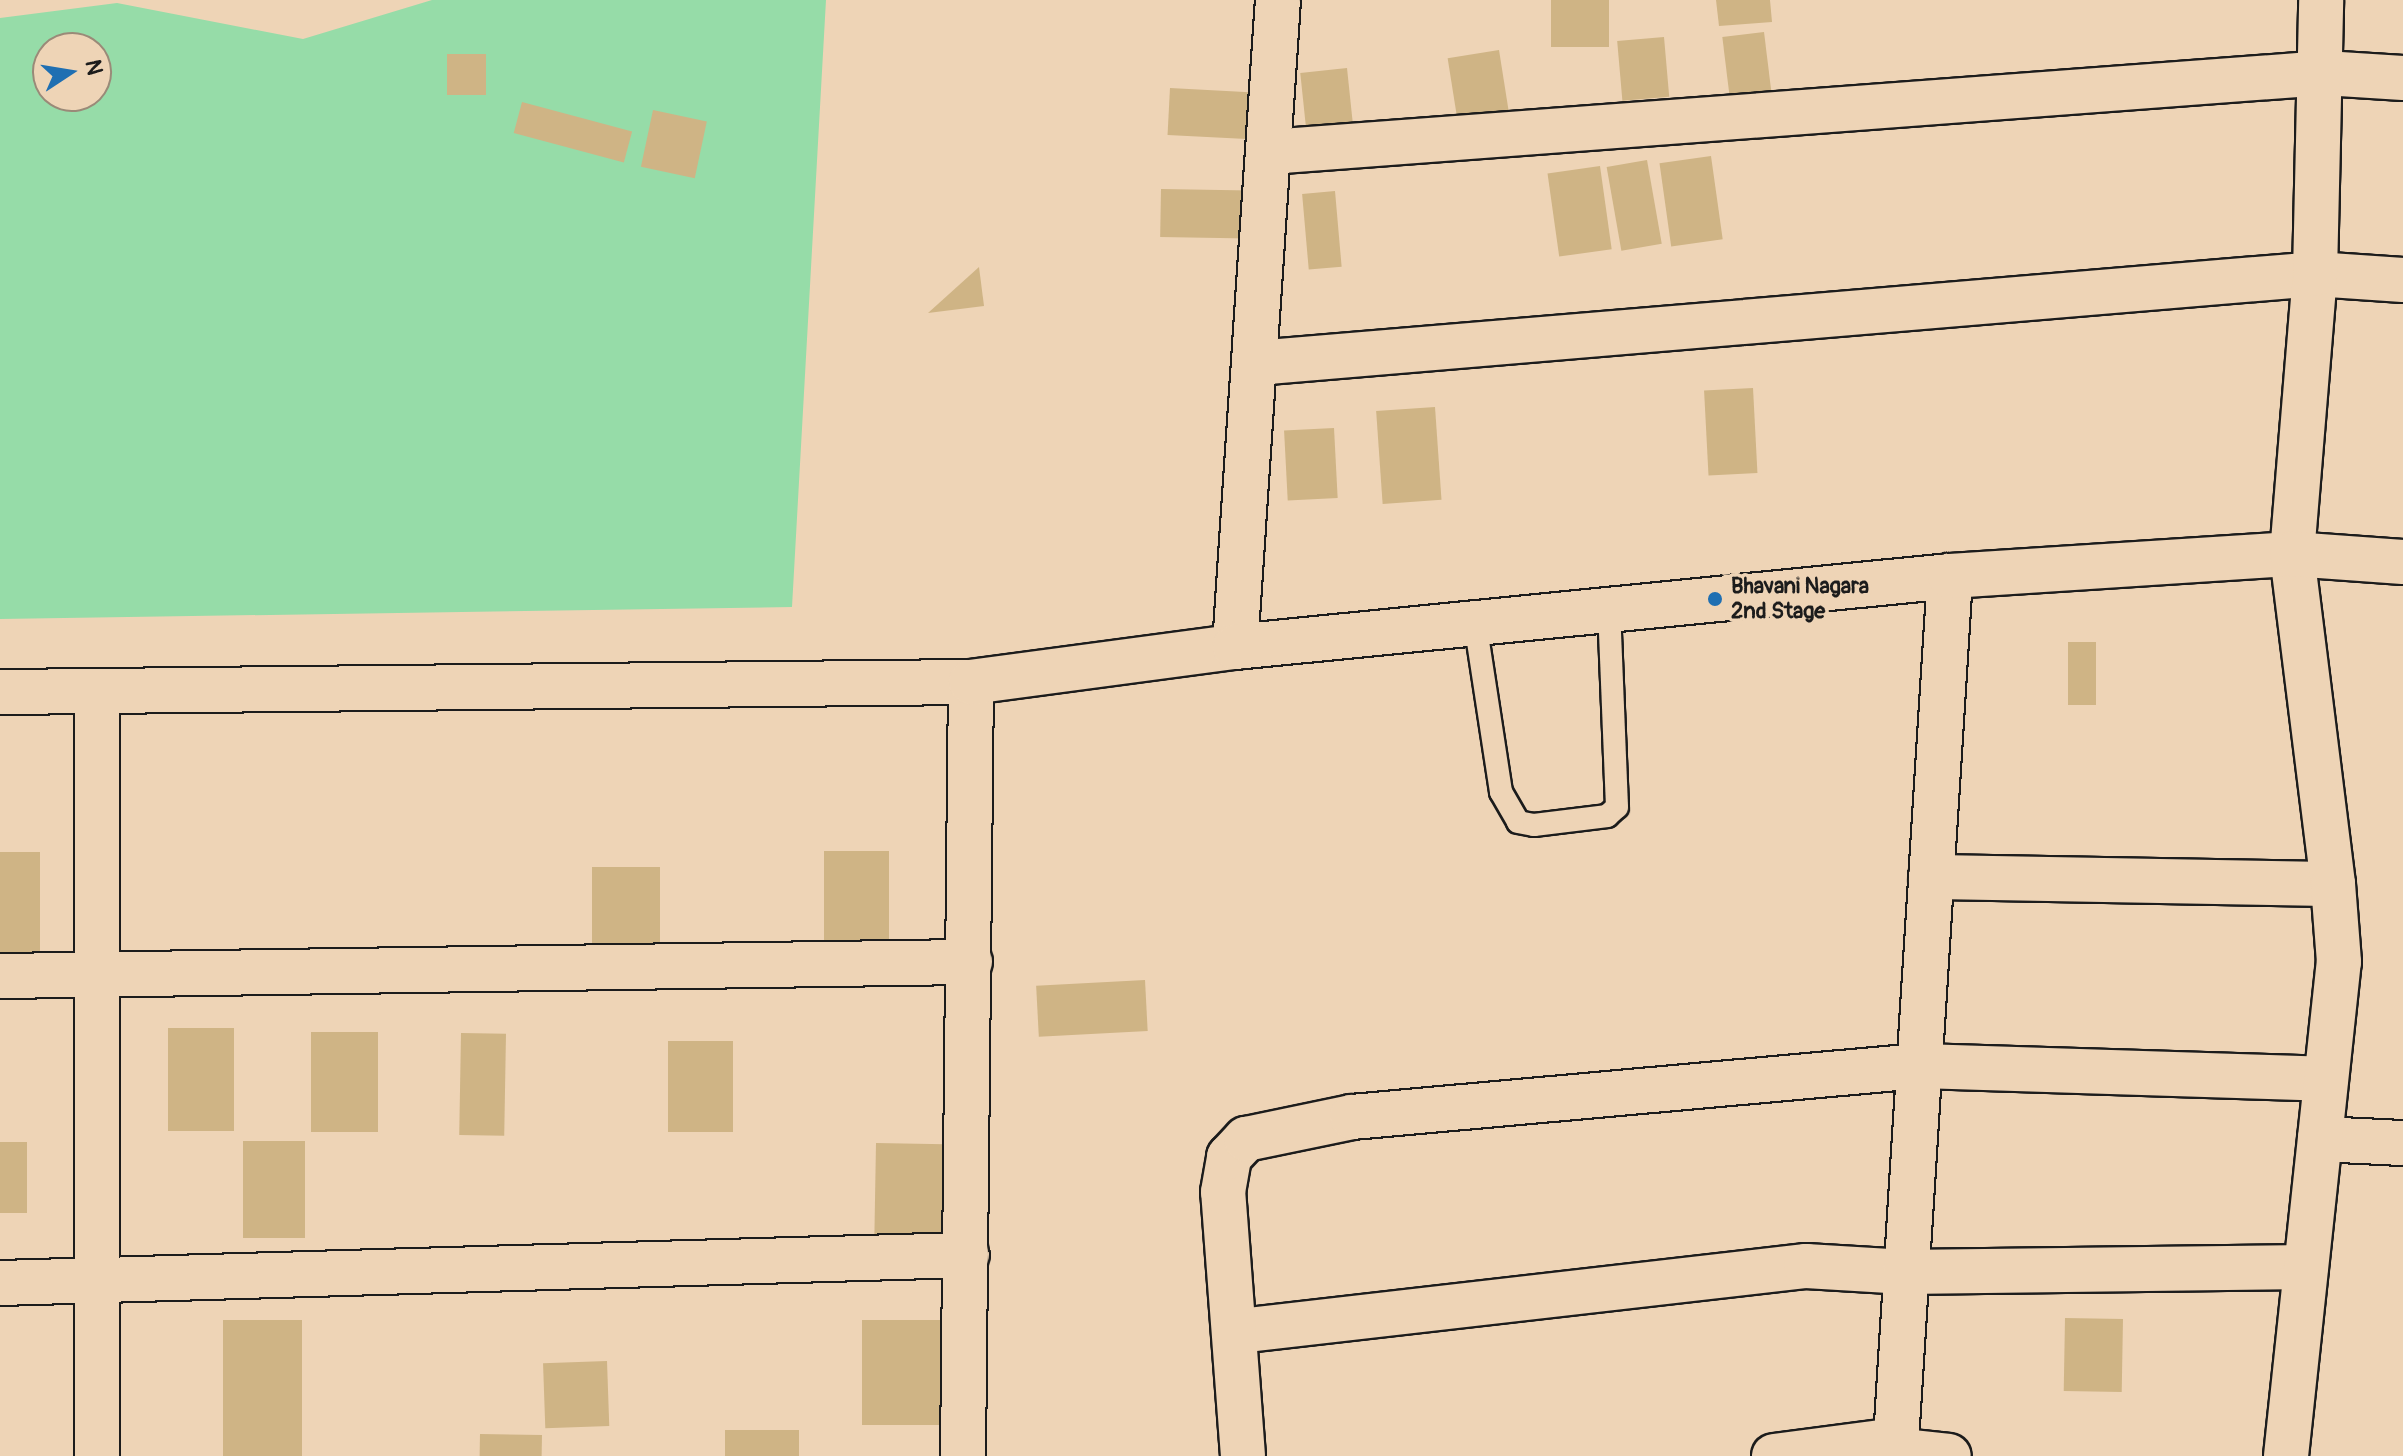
<!DOCTYPE html>
<html>
<head>
<meta charset="utf-8">
<style>
  body { margin:0 }
  #map { position:relative; width:2403px; height:1456px; overflow:hidden; background:#eed4b6; font-family:Pangolin,sans-serif }
  div>[style] { position:absolute }
  [style*='--x'] { left:calc(var(--x)*1px); top:calc(var(--y)*1px); width:calc(var(--w)*1px); rotate:calc(var(--a)*1deg) }
  .green>* { inset:0; background:#96dca8 }
  .building>* { inset:0; background:#cfb485; transform-origin:0 0 }
  .roads { filter:drop-shadow(2px 0 #1c1c1c) drop-shadow(-2px 0 #1c1c1c) drop-shadow(0 2px #1c1c1c) drop-shadow(0 -2px #1c1c1c) }
  .service>* { height:22px; margin:-11px; padding:0 11px; transform-origin:11px; border-radius:11px; background:#eed4b6 }
  .minor>* { height:44px; margin:-22px; padding:0 22px; transform-origin:22px; border-radius:22px; background:#eed4b6 }
  .tertiary>* { height:44px; margin:-22px; padding:0 22px; transform-origin:22px; border-radius:22px; background:#eed4b6 }
  .dots>* { width:22px; height:22px; translate:-50% -50%; box-sizing:border-box; border:4px solid #eed4b6; border-radius:50% }
  span { translate:-50% -50%; white-space:nowrap; text-align:center; line-height:1.15; -webkit-text-stroke:7px #eed4b6; paint-order:stroke }
  .poi-label { font-size:22px; color:#1c1c1c; font-weight:700 }
  .left { translate:0 -50%; text-align:left }
  .north { position:absolute; left:32px; top:32px; width:80px; height:80px; box-sizing:border-box; background:#eed4b6; border:2px solid #9a8a78; border-radius:50%; rotate:78deg; font-size:22px; font-weight:700; line-height:32px; text-align:center; color:#1c1c1c }
  .north::after { content:''; display:block; margin:auto; width:28px; height:36px; background:#1f6fb2; clip-path:polygon(50% 0,100% 100%,50% 72%,0 100%) }
</style>
</head>
<body>
<div id="map">
  <div class="green">
    <i style="clip-path:polygon(evenodd,432px 0,826px 0,792px 607px,0 619px,0 18px,117px 3px,303px 39px,432px 0,48px 48px,96px 48px,96px 96px,48px 96px,48px 48px)"></i>
  </div>
  <div class="building">
    <i style="left:1551px;top:0;width:58px;height:47px"></i>
    <i style="clip-path:polygon(1716px 0,1770px 0,1772px 22px,1719px 26px)"></i>
    <i style="left:1764px;top:32px;width:62px;height:42px;rotate:83deg"></i>
    <i style="left:1664px;top:37px;width:60px;height:47px;rotate:85deg"></i>
    <i style="left:1499px;top:50px;width:62px;height:52px;rotate:81deg"></i>
    <i style="left:447px;top:54px;width:39px;height:41px"></i>
    <i style="left:1347px;top:68px;width:66px;height:47px;rotate:84deg"></i>
    <i style="left:1170px;top:88px;width:89px;height:47px;rotate:3deg"></i>
    <i style="left:522px;top:102px;width:114px;height:32px;rotate:15deg"></i>
    <i style="left:653px;top:110px;width:55px;height:58px;rotate:12deg"></i>
    <i style="left:1711px;top:156px;width:84px;height:52px;rotate:82deg"></i>
    <i style="left:1647px;top:160px;width:85px;height:41px;rotate:80deg"></i>
    <i style="left:1600px;top:166px;width:84px;height:53px;rotate:82deg"></i>
    <i style="left:1161px;top:189px;width:89px;height:48px;rotate:1deg"></i>
    <i style="left:1335px;top:191px;width:76px;height:33px;rotate:85deg"></i>
    <i style="clip-path:polygon(979px 267px,984px 306px,928px 313px)"></i>
    <i style="left:1753px;top:388px;width:85px;height:49px;rotate:87deg"></i>
    <i style="left:1435px;top:407px;width:93px;height:59px;rotate:86deg"></i>
    <i style="left:1334px;top:428px;width:70px;height:50px;rotate:87deg"></i>
    <i style="left:2068px;top:642px;width:28px;height:63px"></i>
    <i style="left:824px;top:851px;width:65px;height:102px"></i>
    <i style="left:0;top:852px;width:40px;height:109px"></i>
    <i style="left:592px;top:867px;width:68px;height:82px"></i>
    <i style="left:1145px;top:980px;width:51px;height:109px;rotate:87deg"></i>
    <i style="left:168px;top:1028px;width:66px;height:103px"></i>
    <i style="left:311px;top:1032px;width:67px;height:100px"></i>
    <i style="left:461px;top:1033px;width:45px;height:102px;rotate:1deg"></i>
    <i style="left:668px;top:1041px;width:65px;height:91px"></i>
    <i style="left:243px;top:1141px;width:62px;height:97px"></i>
    <i style="left:0;top:1142px;width:27px;height:71px"></i>
    <i style="left:876px;top:1143px;width:69px;height:104px;rotate:1deg"></i>
    <i style="left:2065px;top:1318px;width:58px;height:73px;rotate:1deg"></i>
    <i style="left:223px;top:1320px;width:79px;height:136px"></i>
    <i style="left:862px;top:1320px;width:82px;height:105px"></i>
    <i style="left:607px;top:1361px;width:65px;height:64px;rotate:88deg"></i>
    <i style="left:725px;top:1430px;width:74px;height:26px"></i>
    <i style="left:480px;top:1434px;width:62px;height:22px;rotate:1deg"></i>
  </div>
  <div class="roads">
    <div class="service">
      <i style="--x:1475;--y:622;--w:172;--a:81.3"></i>
      <i style="--x:1501;--y:792;--w:34;--a:60"></i>
      <i style="--x:1518;--y:822;--w:16;--a:11"></i>
      <i style="--x:1534;--y:825;--w:74;--a:-7"></i>
      <i style="--x:1607;--y:816;--w:13;--a:-42"></i>
      <i style="--x:1617;--y:807;--w:198;--a:-92.3"></i>
    </div>
    <div class="minor">
      <i style="--x:1269;--y:152;--w:1058;--a:-4.28"></i>
      <i style="--x:2324;--y:73;--w:79;--a:3.6"></i>
      <i style="--x:1256;--y:363;--w:1063;--a:-4.8"></i>
      <i style="--x:2315;--y:274;--w:88;--a:3.9"></i>
      <i style="--x:1235;--y:647;--w:648;--a:-86.2"></i>
      <i style="--x:1931;--y:877;--w:402;--a:1"></i>
      <i style="--x:2333;--y:884;--w:333;--a:-97.1"></i>
      <i style="--x:0;--y:976;--w:970;--a:-0.83"></i>
      <i style="--x:2320;--y:1139;--w:83;--a:2.8"></i>
      <i style="--x:0;--y:1283;--w:967;--a:-1.66"></i>
      <i style="--x:1239;--y:1331;--w:571;--a:-6.54"></i>
      <i style="--x:1806;--y:1266;--w:100;--a:3.4"></i>
      <i style="--x:1906;--y:1272;--w:400;--a:-0.7"></i>
      <i style="--x:1895;--y:1450;--w:54;--a:6.3"></i>
      <i style="--x:97;--y:1456;--w:764;--a:-90"></i>
      <i style="--x:963;--y:1456;--w:774;--a:-89.41"></i>
      <i style="--x:1243;--y:1456;--w:265;--a:-94.3"></i>
      <i style="--x:1223;--y:1192;--w:36;--a:-80"></i>
      <i style="--x:1229;--y:1157;--w:25;--a:-47"></i>
      <i style="--x:1246;--y:1139;--w:108;--a:-11.7"></i>
      <i style="--x:1352;--y:1117;--w:569;--a:-5.14"></i>
      <i style="--x:1919;--y:1066;--w:407;--a:1.8"></i>
      <i style="--x:1774;--y:1456;--w:123;--a:-7.5"></i>
      <i style="--x:1895;--y:1456;--w:882;--a:-86.42"></i>
      <i style="--x:2286;--y:1456;--w:497;--a:-83.9"></i>
      <i style="--x:2339;--y:962;--w:78;--a:-94.4"></i>
    </div>
    <div class="tertiary">
      <i style="--x:2292;--y:554;--w:281;--a:-85.3"></i>
      <i style="--x:2315;--y:274;--w:274;--a:-88.7"></i>
      <i style="--x:0;--y:692;--w:971;--a:-0.59"></i>
      <i style="--x:971;--y:682;--w:266;--a:-7.6"></i>
      <i style="--x:1235;--y:647;--w:719;--a:-5.67"></i>
      <i style="--x:1950;--y:576;--w:343;--a:-3.7"></i>
      <i style="--x:2292;--y:554;--w:111;--a:4.1"></i>
    </div>
  </div>
  <div class="dots">
    <i style="left:1715px;top:599px;background:#1f6fb2"></i>
  </div>
  <div class="poi-label">
    <span class="left" style="left:1731px;top:599px">Bhavani Nagara<br>2nd Stage</span>
  </div>
  <div class="north">N</div>
</div>
</body>
</html>
